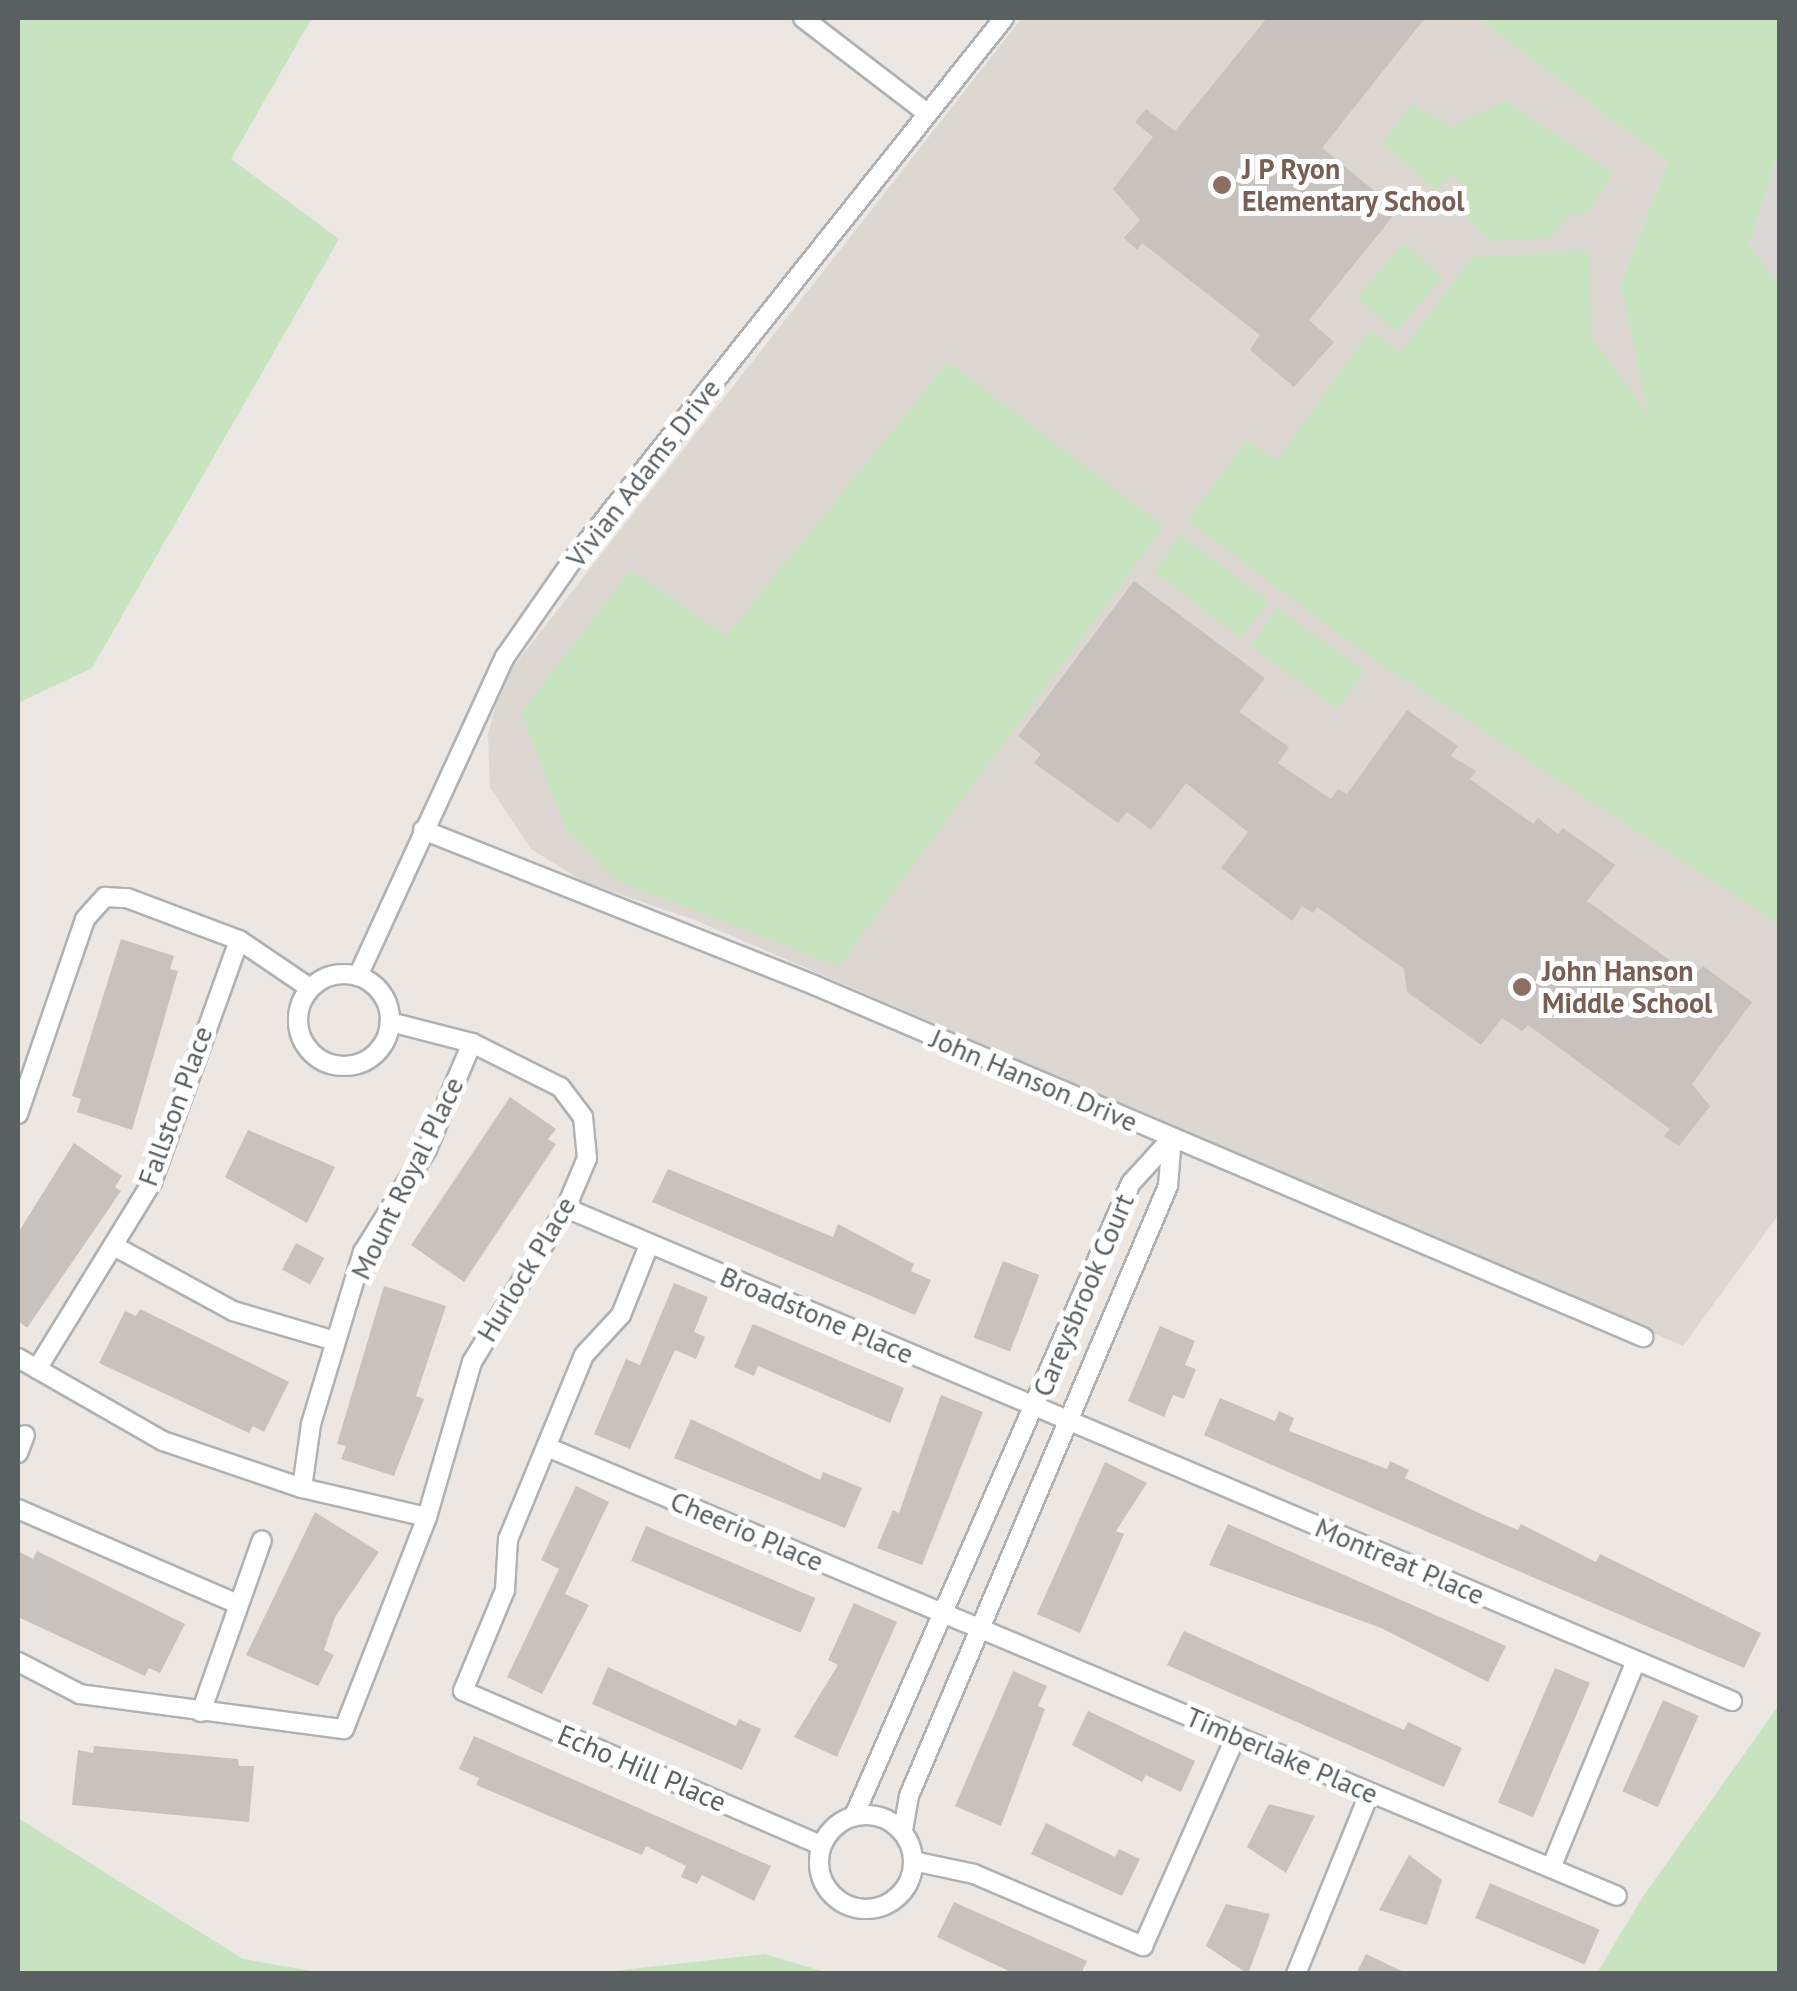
<!DOCTYPE html>
<html>
<head>
<meta charset="utf-8">
<style>
  body { margin:0 }
  #map { position:relative; width:1797px; height:1991px; overflow:hidden; background:#ece7e2; font-family:"PT Sans",sans-serif }
  div>[style] { position:absolute }
  [style*='--x'] { left:calc(var(--x)*1px); top:calc(var(--y)*1px); width:calc(var(--w)*1px); rotate:calc(var(--a)*1deg) }
  .industrial>* { inset:0; background:#dbd7d4 }
  .education>* { inset:0; background:#dcd7d0 }
  .green>* { inset:0; background:#c8e3bf; transform-origin:0 0 }
  .building>* { inset:0; background:#c7c2be; transform-origin:0 0 }
  .roads { filter:drop-shadow(2px 0 #aeb2b4) drop-shadow(-2px 0 #aeb2b4) drop-shadow(0 2px #aeb2b4) drop-shadow(0 -2px #aeb2b4) }
  .minor>* { height:18px; margin:-9px; padding:0 9px; transform-origin:9px; border-radius:9px; background:#fff }
  .minor>.ring { margin:-9px; padding:0; box-sizing:content-box; background:none; border:18px solid #fff; border-radius:50% }
  .dots>* { width:28px; height:28px; translate:-50% -50%; box-sizing:border-box; border:5px solid #fff; border-radius:50% }
  span { translate:-50% -50%; white-space:nowrap; text-align:center; line-height:1.15; -webkit-text-stroke:10px #fff; paint-order:stroke }
  .education-label { font-size:28px; color:#785e54; font-weight:700 }
  .left { translate:0 -50%; text-align:left }
  .street-label { font-size:28px; color:#5a6062 }
  .frame { position:absolute; inset:0; border:20px solid #5a6062; pointer-events:none }
</style>
</head>
<body>
<div id="map">
  <div class="industrial">
    <i style="clip-path:polygon(1779px 151px,1779px 287px,1749px 245px)"></i>
  </div>
  <div class="education">
    <i style="clip-path:polygon(1022px 18px,1477px 18px,1668px 162px,1621px 283px,1779px 529px,1779px 1214px,1683px 1346px,695px 920px,584px 882px,531px 849px,490px 788px,488px 734px,502px 681px)"></i>
  </div>
  <div class="green">
    <i style="clip-path:polygon(18px 18px,312px 18px,231px 159px,339px 239px,92px 668px,18px 703px)"></i>
    <i style="clip-path:polygon(1477px 18px,1779px 18px,1779px 151px,1749px 245px,1780px 287px,1779px 924px,1367px 655px,1187px 520px,1247px 440px,1276px 461px,1370px 330px,1401px 352px,1472px 257px,1590px 250px,1591px 337px,1648px 414px,1621px 283px,1668px 162px)"></i>
    <i style="clip-path:polygon(1506px 101px,1612px 173px,1589px 212px,1570px 214px,1550px 238px,1490px 241px,1455px 206px,1461px 182px,1452px 175px,1435px 190px,1382px 143px,1412px 104px,1450px 127px)"></i>
    <i style="left:1403px;top:243px;width:52px;height:72px;rotate:40deg"></i>
    <i style="clip-path:polygon(948px 362px,1164px 526px,839px 966px,615px 880px,566px 829px,521px 712px,631px 570px,726px 636px)"></i>
    <i style="left:1181px;top:535px;width:110px;height:46px;rotate:37deg"></i>
    <i style="left:1278px;top:608px;width:107px;height:47px;rotate:36deg"></i>
    <i style="clip-path:polygon(1779px 1705px,1779px 1973px,1597px 1973px,1644px 1895px)"></i>
    <i style="clip-path:polygon(18px 1818px,243px 1959px,324px 1973px,18px 1973px)"></i>
    <i style="clip-path:polygon(764px 1954px,829px 1973px,596px 1973px)"></i>
  </div>
  <div class="building">
    <i style="clip-path:polygon(1267px 18px,1425px 18px,1322px 148px,1398px 210px,1309px 320px,1334px 342px,1294px 387px,1250px 350px,1260px 335px,1142px 243px,1137px 250px,1124px 238px,1140px 220px,1113px 189px,1153px 137px,1135px 122px,1146px 109px,1175px 131px)"></i>
    <i style="clip-path:polygon(1134px 581px,1265px 678px,1239px 712px,1289px 747px,1278px 763px,1331px 799px,1338px 789px,1347px 794px,1407px 710px,1458px 746px,1451px 756px,1476px 771px,1470px 779px,1533px 824px,1538px 818px,1558px 834px,1563px 828px,1615px 865px,1587px 901px,1693px 977px,1703px 966px,1752px 1002px,1692px 1084px,1710px 1106px,1679px 1146px,1664px 1136px,1670px 1129px,1528px 1025px,1522px 1031px,1502px 1018px,1481px 1045px,1407px 992px,1404px 969px,1317px 907px,1313px 913px,1302px 906px,1292px 921px,1221px 868px,1248px 832px,1186px 783px,1151px 830px,1127px 812px,1118px 823px,1034px 763px,1041px 754px,1018px 736px)"></i>
    <i style="clip-path:polygon(121px 939px,174px 956px,170px 969px,178px 971px,132px 1130px,77px 1112px,81px 1099px,72px 1096px)"></i>
    <i style="clip-path:polygon(510px 1097px,556px 1129px,548px 1139px,556px 1144px,464px 1282px,411px 1245px)"></i>
    <i style="clip-path:polygon(248px 1130px,335px 1167px,307px 1223px,225px 1177px)"></i>
    <i style="clip-path:polygon(74px 1143px,122px 1176px,115px 1187px,121px 1191px,27px 1328px,18px 1321px,18px 1233px)"></i>
    <i style="clip-path:polygon(668px 1169px,833px 1237px,838px 1224px,914px 1264px,911px 1271px,931px 1280px,915px 1315px,652px 1202px)"></i>
    <i style="left:296px;top:1243px;width:32px;height:30px;rotate:28deg"></i>
    <i style="left:1003px;top:1261px;width:39px;height:82px;rotate:21deg"></i>
    <i style="clip-path:polygon(674px 1283px,708px 1297px,694px 1332px,705px 1337px,696px 1359px,675px 1350px,630px 1449px,594px 1434px,626px 1359px,640px 1365px)"></i>
    <i style="clip-path:polygon(384px 1286px,446px 1306px,416px 1396px,424px 1399px,394px 1476px,341px 1459px,346px 1446px,337px 1444px)"></i>
    <i style="clip-path:polygon(140px 1309px,289px 1382px,264px 1432px,253px 1426px,249px 1433px,99px 1363px,125px 1311px,136px 1316px)"></i>
    <i style="clip-path:polygon(753px 1324px,904px 1388px,890px 1423px,758px 1366px,754px 1376px,734px 1367px)"></i>
    <i style="clip-path:polygon(1160px 1326px,1195px 1341px,1185px 1365px,1196px 1369px,1184px 1399px,1173px 1395px,1164px 1417px,1128px 1401px)"></i>
    <i style="clip-path:polygon(941px 1395px,983px 1412px,922px 1565px,877px 1548px,893px 1510px,899px 1513px)"></i>
    <i style="clip-path:polygon(1220px 1398px,1275px 1421px,1279px 1411px,1294px 1418px,1289px 1431px,1387px 1469px,1390px 1461px,1409px 1470px,1405px 1478px,1481px 1514px,1518px 1530px,1521px 1524px,1596px 1562px,1600px 1554px,1761px 1633px,1744px 1668px,1295px 1475px,1204px 1435px)"></i>
    <i style="clip-path:polygon(691px 1419px,820px 1480px,823px 1472px,862px 1488px,845px 1528px,674px 1458px)"></i>
    <i style="clip-path:polygon(1105px 1462px,1147px 1483px,1116px 1531px,1124px 1534px,1080px 1633px,1037px 1614px)"></i>
    <i style="clip-path:polygon(576px 1486px,609px 1502px,565px 1594px,589px 1605px,542px 1694px,507px 1677px,559px 1569px,541px 1560px)"></i>
    <i style="clip-path:polygon(315px 1512px,379px 1552px,335px 1617px,324px 1650px,334px 1655px,318px 1686px,246px 1655px)"></i>
    <i style="clip-path:polygon(1228px 1524px,1506px 1646px,1488px 1682px,1381px 1628px,1209px 1565px)"></i>
    <i style="left:646px;top:1526px;width:184px;height:38px;rotate:23deg"></i>
    <i style="clip-path:polygon(18px 1551px,33px 1559px,37px 1551px,185px 1624px,160px 1673px,149px 1668px,145px 1676px,18px 1617px)"></i>
    <i style="clip-path:polygon(854px 1603px,897px 1622px,837px 1757px,794px 1737px,838px 1665px,828px 1660px)"></i>
    <i style="clip-path:polygon(1184px 1631px,1404px 1730px,1408px 1722px,1462px 1748px,1444px 1787px,1167px 1665px)"></i>
    <i style="clip-path:polygon(608px 1667px,736px 1726px,739px 1719px,761px 1729px,742px 1770px,592px 1704px)"></i>
    <i style="left:1555px;top:1668px;width:38px;height:146px;rotate:23deg"></i>
    <i style="clip-path:polygon(1013px 1671px,1047px 1686px,1038px 1706px,1045px 1709px,1001px 1826px,955px 1806px)"></i>
    <i style="left:1663px;top:1700px;width:39px;height:100px;rotate:24deg"></i>
    <i style="clip-path:polygon(1088px 1711px,1195px 1761px,1181px 1792px,1146px 1775px,1142px 1782px,1072px 1745px)"></i>
    <i style="clip-path:polygon(474px 1736px,771px 1866px,754px 1901px,702px 1875px,697px 1884px,681px 1877px,686px 1866px,646px 1846px,642px 1855px,476px 1785px,479px 1778px,459px 1769px)"></i>
    <i style="clip-path:polygon(94px 1746px,238px 1759px,239px 1766px,254px 1766px,249px 1822px,72px 1805px,78px 1750px,93px 1753px)"></i>
    <i style="clip-path:polygon(1269px 1804px,1315px 1816px,1286px 1873px,1247px 1847px)"></i>
    <i style="clip-path:polygon(1046px 1823px,1115px 1857px,1119px 1849px,1140px 1859px,1122px 1896px,1031px 1854px)"></i>
    <i style="clip-path:polygon(1409px 1855px,1442px 1880px,1427px 1925px,1379px 1910px)"></i>
    <i style="left:1490px;top:1883px;width:119px;height:38px;rotate:23deg"></i>
    <i style="clip-path:polygon(954px 1902px,1087px 1961px,1081px 1974px,1015px 1974px,937px 1937px)"></i>
    <i style="clip-path:polygon(1226px 1904px,1270px 1914px,1248px 1974px,1206px 1946px)"></i>
    <i style="clip-path:polygon(1366px 1954px,1408px 1974px,1356px 1974px)"></i>
  </div>
  <div class="roads">
    <div class="minor">
      <i style="--x:803;--y:18;--w:156;--a:37.5"></i>
      <i style="--x:423;--y:830;--w:421;--a:21.6"></i>
      <i style="--x:814;--y:985;--w:901;--a:23.01"></i>
      <i class="ring" style="left:298px;top:974px;width:74px;height:74px"></i>
      <i style="--x:358;--y:976;--w:351;--a:-65.3"></i>
      <i style="--x:505;--y:657;--w:121;--a:-55.1"></i>
      <i style="--x:574;--y:558;--w:690;--a:-51.47"></i>
      <i style="--x:18;--y:1114;--w:206;--a:-71"></i>
      <i style="--x:85;--y:919;--w:30;--a:-48"></i>
      <i style="--x:105;--y:897;--w:22;--a:3"></i>
      <i style="--x:127;--y:898;--w:120;--a:20.6"></i>
      <i style="--x:239;--y:940;--w:86;--a:34.1"></i>
      <i style="--x:566;--y:1208;--w:1266;--a:22.92"></i>
      <i style="--x:649;--y:1245;--w:75;--a:111.8"></i>
      <i style="--x:621;--y:1315;--w:54;--a:132.8"></i>
      <i style="--x:584;--y:1355;--w:199;--a:112.4"></i>
      <i style="--x:508;--y:1539;--w:51;--a:93.4"></i>
      <i style="--x:505;--y:1590;--w:109;--a:112.6"></i>
      <i style="--x:463;--y:1691;--w:390;--a:23.3"></i>
      <i style="--x:114;--y:1246;--w:136;--a:28.6"></i>
      <i style="--x:233;--y:1311;--w:106;--a:16.4"></i>
      <i style="--x:18;--y:1358;--w:167;--a:29.8"></i>
      <i style="--x:163;--y:1441;--w:147;--a:18.7"></i>
      <i style="--x:302;--y:1488;--w:128;--a:13.1"></i>
      <i style="--x:37;--y:1369;--w:220;--a:-58.4"></i>
      <i style="--x:152;--y:1182;--w:257;--a:-70.2"></i>
      <i style="--x:547;--y:1447;--w:1160;--a:22.76"></i>
      <i style="--x:18;--y:1453;--w:19;--a:-69"></i>
      <i style="--x:302;--y:1488;--w:65;--a:-82"></i>
      <i style="--x:311;--y:1424;--w:180;--a:-73.2"></i>
      <i style="--x:363;--y:1252;--w:121;--a:-58.1"></i>
      <i style="--x:427;--y:1149;--w:115;--a:-67"></i>
      <i style="--x:18;--y:1509;--w:236;--a:23.4"></i>
      <i style="--x:18;--y:1662;--w:70;--a:27.3"></i>
      <i style="--x:80;--y:1694;--w:266;--a:7.6"></i>
      <i style="--x:344;--y:1729;--w:228;--a:-68.6"></i>
      <i style="--x:427;--y:1517;--w:161;--a:-73.8"></i>
      <i style="--x:472;--y:1362;--w:180;--a:-58.6"></i>
      <i style="--x:566;--y:1208;--w:54;--a:-67.2"></i>
      <i style="--x:587;--y:1158;--w:41;--a:-95.6"></i>
      <i style="--x:583;--y:1117;--w:38;--a:-127"></i>
      <i style="--x:560;--y:1087;--w:98;--a:-153.4"></i>
      <i style="--x:472;--y:1043;--w:85;--a:-165.6"></i>
      <i style="--x:201;--y:1712;--w:182;--a:-70.5"></i>
      <i class="ring" style="left:819px;top:1815px;width:76px;height:76px"></i>
      <i style="--x:854;--y:1816;--w:691;--a:-66.37"></i>
      <i style="--x:1131;--y:1183;--w:61;--a:-47.7"></i>
      <i style="--x:1172;--y:1138;--w:48;--a:94.8"></i>
      <i style="--x:1168;--y:1186;--w:663;--a:113.01"></i>
      <i style="--x:909;--y:1796;--w:35;--a:100"></i>
      <i style="--x:913;--y:1861;--w:62;--a:12"></i>
      <i style="--x:974;--y:1874;--w:184;--a:23.1"></i>
      <i style="--x:1143;--y:1946;--w:230;--a:-66.1"></i>
      <i style="--x:1551;--y:1868;--w:224;--a:-67.7"></i>
      <i style="--x:1296;--y:1974;--w:196;--a:-67.9"></i>
    </div>
  </div>
  <div class="dots">
    <i style="left:1222px;top:185px;background:#8d6e63"></i>
    <i style="left:1522px;top:987px;background:#8d6e63"></i>
  </div>
  <div class="education-label">
    <span class="left" style="left:1242px;top:185px">J P Ryon<br>Elementary School</span>
    <span class="left" style="left:1542px;top:987px">John Hanson<br>Middle School</span>
  </div>
  <div class="street-label">
    <span style="left:643px;top:473px;rotate:-52deg">Vivian Adams Drive</span>
    <span style="left:1034px;top:1080px;rotate:23deg">John Hanson Drive</span>
    <span style="left:175px;top:1106px;rotate:-70deg">Fallston Place</span>
    <span style="left:407px;top:1178px;rotate:-64deg">Mount Royal Place</span>
    <span style="left:526px;top:1269px;rotate:-59deg">Hurlock Place</span>
    <span style="left:1083px;top:1295px;rotate:-67deg">Careysbrook Court</span>
    <span style="left:817px;top:1315px;rotate:23deg">Broadstone Place</span>
    <span style="left:747px;top:1531px;rotate:23deg">Cheerio Place</span>
    <span style="left:1400px;top:1561px;rotate:23deg">Montreat Place</span>
    <span style="left:1282px;top:1755px;rotate:23deg">Timberlake Place</span>
    <span style="left:642px;top:1768px;rotate:23deg">Echo Hill Place</span>
  </div>
  <div class="frame"></div>
</div>
</body>
</html>
